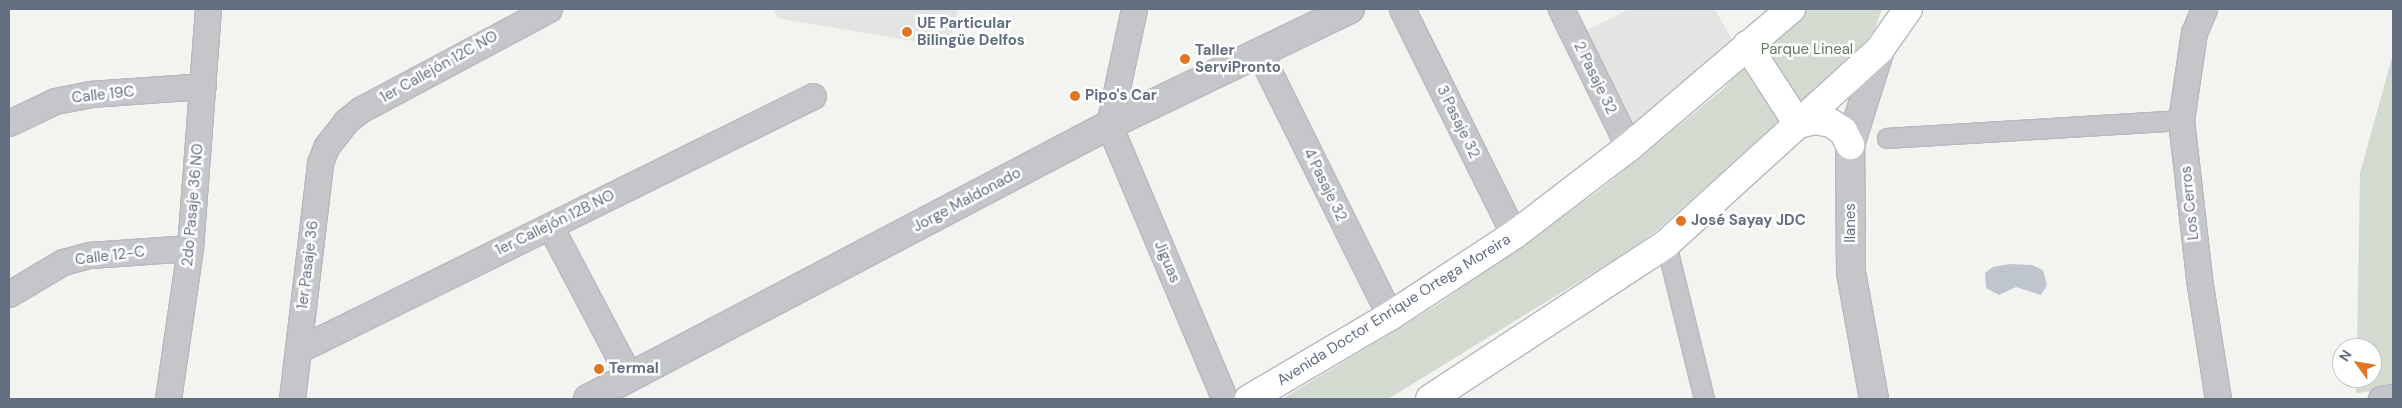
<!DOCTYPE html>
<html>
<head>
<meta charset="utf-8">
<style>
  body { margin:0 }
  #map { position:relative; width:2402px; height:408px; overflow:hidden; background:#f3f4f0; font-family:"DM Sans",sans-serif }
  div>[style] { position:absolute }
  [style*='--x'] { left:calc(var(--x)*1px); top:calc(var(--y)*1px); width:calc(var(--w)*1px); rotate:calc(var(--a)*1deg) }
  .built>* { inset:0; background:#e4e4e3 }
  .green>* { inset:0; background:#d3dbd1 }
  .water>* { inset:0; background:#bec5cc }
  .roads { filter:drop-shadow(1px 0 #b6b9be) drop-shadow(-1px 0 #b6b9be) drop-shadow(0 1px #b6b9be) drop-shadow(0 -1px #b6b9be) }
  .pedestrian>* { height:19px; margin:-9.5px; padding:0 9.5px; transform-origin:9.5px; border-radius:9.5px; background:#c4c6ca }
  .minor>* { height:25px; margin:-12.5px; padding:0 12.5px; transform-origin:12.5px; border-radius:12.5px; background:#c4c6ca }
  .tertiary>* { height:28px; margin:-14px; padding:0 14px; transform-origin:14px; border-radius:14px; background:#c4c6ca }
  .secondary>* { height:28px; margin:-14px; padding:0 14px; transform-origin:14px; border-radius:14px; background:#fff }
  .dots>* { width:14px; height:14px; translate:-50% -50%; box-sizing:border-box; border:2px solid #fff; border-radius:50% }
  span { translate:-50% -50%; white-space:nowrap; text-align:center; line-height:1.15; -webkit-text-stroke:5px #fff; paint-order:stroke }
  .poi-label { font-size:15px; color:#636e80; font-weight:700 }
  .left { translate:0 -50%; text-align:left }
  .park-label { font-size:15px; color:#627862 }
  .street-label { font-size:15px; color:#636e80 }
  .frame { position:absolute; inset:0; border:10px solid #636e80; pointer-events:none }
  .north { position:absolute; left:2332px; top:338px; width:50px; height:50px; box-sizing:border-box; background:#fff; border:1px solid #c1c5cc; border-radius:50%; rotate:302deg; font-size:14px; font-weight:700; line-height:20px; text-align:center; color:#636e80 }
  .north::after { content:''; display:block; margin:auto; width:18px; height:22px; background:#de7625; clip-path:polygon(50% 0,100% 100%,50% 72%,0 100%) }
</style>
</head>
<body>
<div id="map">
  <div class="built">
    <i style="clip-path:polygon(773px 9px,958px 9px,948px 47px,777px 18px)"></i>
    <i style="clip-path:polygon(1629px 9px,1715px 9px,1734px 43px,1633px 130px,1586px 31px)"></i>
  </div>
  <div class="green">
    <i style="clip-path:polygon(1800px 9px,1882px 9px,1875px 29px,1861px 48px,1661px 227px,1629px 251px,1388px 399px,1282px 399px,1437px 305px,1600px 190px,1721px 91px)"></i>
    <i style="clip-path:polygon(2393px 54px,2393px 389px,2356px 393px,2356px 378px,2372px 378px,2372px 348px,2357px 348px,2360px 173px)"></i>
  </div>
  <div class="water">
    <i style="clip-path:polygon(2010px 264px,2032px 265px,2043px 270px,2047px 285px,2041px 295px,2016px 287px,1999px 295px,1986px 288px,1985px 273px,1993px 267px)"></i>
  </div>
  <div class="roads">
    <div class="pedestrian">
      <i style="--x:1887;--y:138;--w:295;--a:-3.5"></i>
      <i style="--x:1666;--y:244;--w:160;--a:76.2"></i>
    </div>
    <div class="minor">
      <i style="--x:1134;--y:9;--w:119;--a:102.2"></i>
      <i style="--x:1109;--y:125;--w:298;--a:67.1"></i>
      <i style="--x:1402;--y:9;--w:252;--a:63.6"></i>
      <i style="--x:1561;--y:9;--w:154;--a:63.8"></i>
      <i style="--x:2204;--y:9;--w:25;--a:113"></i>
      <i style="--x:2194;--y:32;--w:89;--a:98.4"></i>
      <i style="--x:2181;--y:120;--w:160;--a:83.5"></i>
      <i style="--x:2199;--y:279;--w:121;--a:81"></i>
      <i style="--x:1260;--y:54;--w:292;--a:63.6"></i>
      <i style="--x:9;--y:123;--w:51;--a:-25.6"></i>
      <i style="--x:55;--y:101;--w:36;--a:-11"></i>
      <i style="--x:90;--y:94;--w:113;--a:-4"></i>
      <i style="--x:550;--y:226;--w:170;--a:62.2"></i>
      <i style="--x:9;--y:294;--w:63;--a:-30.7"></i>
      <i style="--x:63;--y:262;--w:28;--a:-15"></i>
      <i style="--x:90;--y:255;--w:100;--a:-4"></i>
      <i style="--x:298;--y:350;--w:574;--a:-26.25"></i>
      <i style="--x:168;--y:399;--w:153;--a:-81.7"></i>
      <i style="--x:190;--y:248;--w:240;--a:-85.7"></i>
      <i style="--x:292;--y:399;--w:238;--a:-83.2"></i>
      <i style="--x:320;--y:163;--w:17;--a:-69"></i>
      <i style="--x:326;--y:147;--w:33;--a:-52"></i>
      <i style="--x:346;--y:121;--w:18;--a:-38"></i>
      <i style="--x:360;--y:110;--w:214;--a:-28.1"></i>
      <i style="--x:2381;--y:399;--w:12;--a:-9"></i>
    </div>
    <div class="tertiary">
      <i style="--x:588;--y:399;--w:589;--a:-27.74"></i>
      <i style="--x:1109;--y:125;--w:267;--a:-25.7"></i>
      <i style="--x:1874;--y:399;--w:128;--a:-100.3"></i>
      <i style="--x:1851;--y:273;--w:128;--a:-90.4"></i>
      <i style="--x:1850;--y:145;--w:101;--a:-72.6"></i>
    </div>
    <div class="secondary">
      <i style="--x:1747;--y:45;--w:94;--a:57.2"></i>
      <i style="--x:1798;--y:124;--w:17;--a:-13"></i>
      <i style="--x:1815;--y:120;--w:16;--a:11"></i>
      <i style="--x:1831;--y:123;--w:14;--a:34"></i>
      <i style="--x:1843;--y:131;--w:16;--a:63"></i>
      <i style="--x:1249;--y:399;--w:164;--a:-30.5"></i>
      <i style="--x:1390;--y:316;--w:148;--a:-33.2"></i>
      <i style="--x:1514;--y:235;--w:145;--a:-37.4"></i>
      <i style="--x:1629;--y:147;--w:213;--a:-40.4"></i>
      <i style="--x:1430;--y:399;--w:282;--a:-33.3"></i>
      <i style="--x:1666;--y:244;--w:290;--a:-42.3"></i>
      <i style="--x:1880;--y:49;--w:49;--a:-55"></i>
    </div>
  </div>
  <div class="dots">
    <i style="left:907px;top:32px;background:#de7625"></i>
    <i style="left:1185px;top:59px;background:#de7625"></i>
    <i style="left:1075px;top:96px;background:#de7625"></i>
    <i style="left:1681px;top:221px;background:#de7625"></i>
    <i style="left:599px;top:369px;background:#de7625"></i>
  </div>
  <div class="poi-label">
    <span class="left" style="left:917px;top:32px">UE Particular<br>Bilingüe Delfos</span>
    <span class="left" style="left:1195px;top:59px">Taller<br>ServiPronto</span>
    <span class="left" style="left:1085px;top:96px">Pipo's Car</span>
    <span class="left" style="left:1691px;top:221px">José Sayay JDC</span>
    <span class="left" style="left:609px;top:369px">Termal</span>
  </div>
  <div class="park-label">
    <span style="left:1807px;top:50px">Parque Lineal</span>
  </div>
  <div class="street-label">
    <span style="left:439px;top:67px;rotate:-29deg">1er Callejón 12C NO</span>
    <span style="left:1595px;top:78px;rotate:64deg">2 Pasaje 32</span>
    <span style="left:103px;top:95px;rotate:-6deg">Calle 19C</span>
    <span style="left:1458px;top:122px;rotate:64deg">3 Pasaje 32</span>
    <span style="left:1325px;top:185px;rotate:64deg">4 Pasaje 32</span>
    <span style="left:967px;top:200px;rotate:-28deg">Jorge Maldonado</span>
    <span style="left:2190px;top:203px;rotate:-96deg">Los Cerros</span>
    <span style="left:193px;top:205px;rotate:-85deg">2do Pasaje 36 NO</span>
    <span style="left:555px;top:223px;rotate:-26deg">1er Callejón 12B NO</span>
    <span style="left:1851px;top:223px;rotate:-90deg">Ilanes</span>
    <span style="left:110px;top:256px;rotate:-7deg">Calle 12-C</span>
    <span style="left:1167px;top:262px;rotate:67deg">Jiguas</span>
    <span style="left:308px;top:265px;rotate:-83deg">1er Pasaje 36</span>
    <span style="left:1394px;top:310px;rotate:-32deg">Avenida Doctor Enrique Ortega Moreira</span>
  </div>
  <div class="frame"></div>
  <div class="north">N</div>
</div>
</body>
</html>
